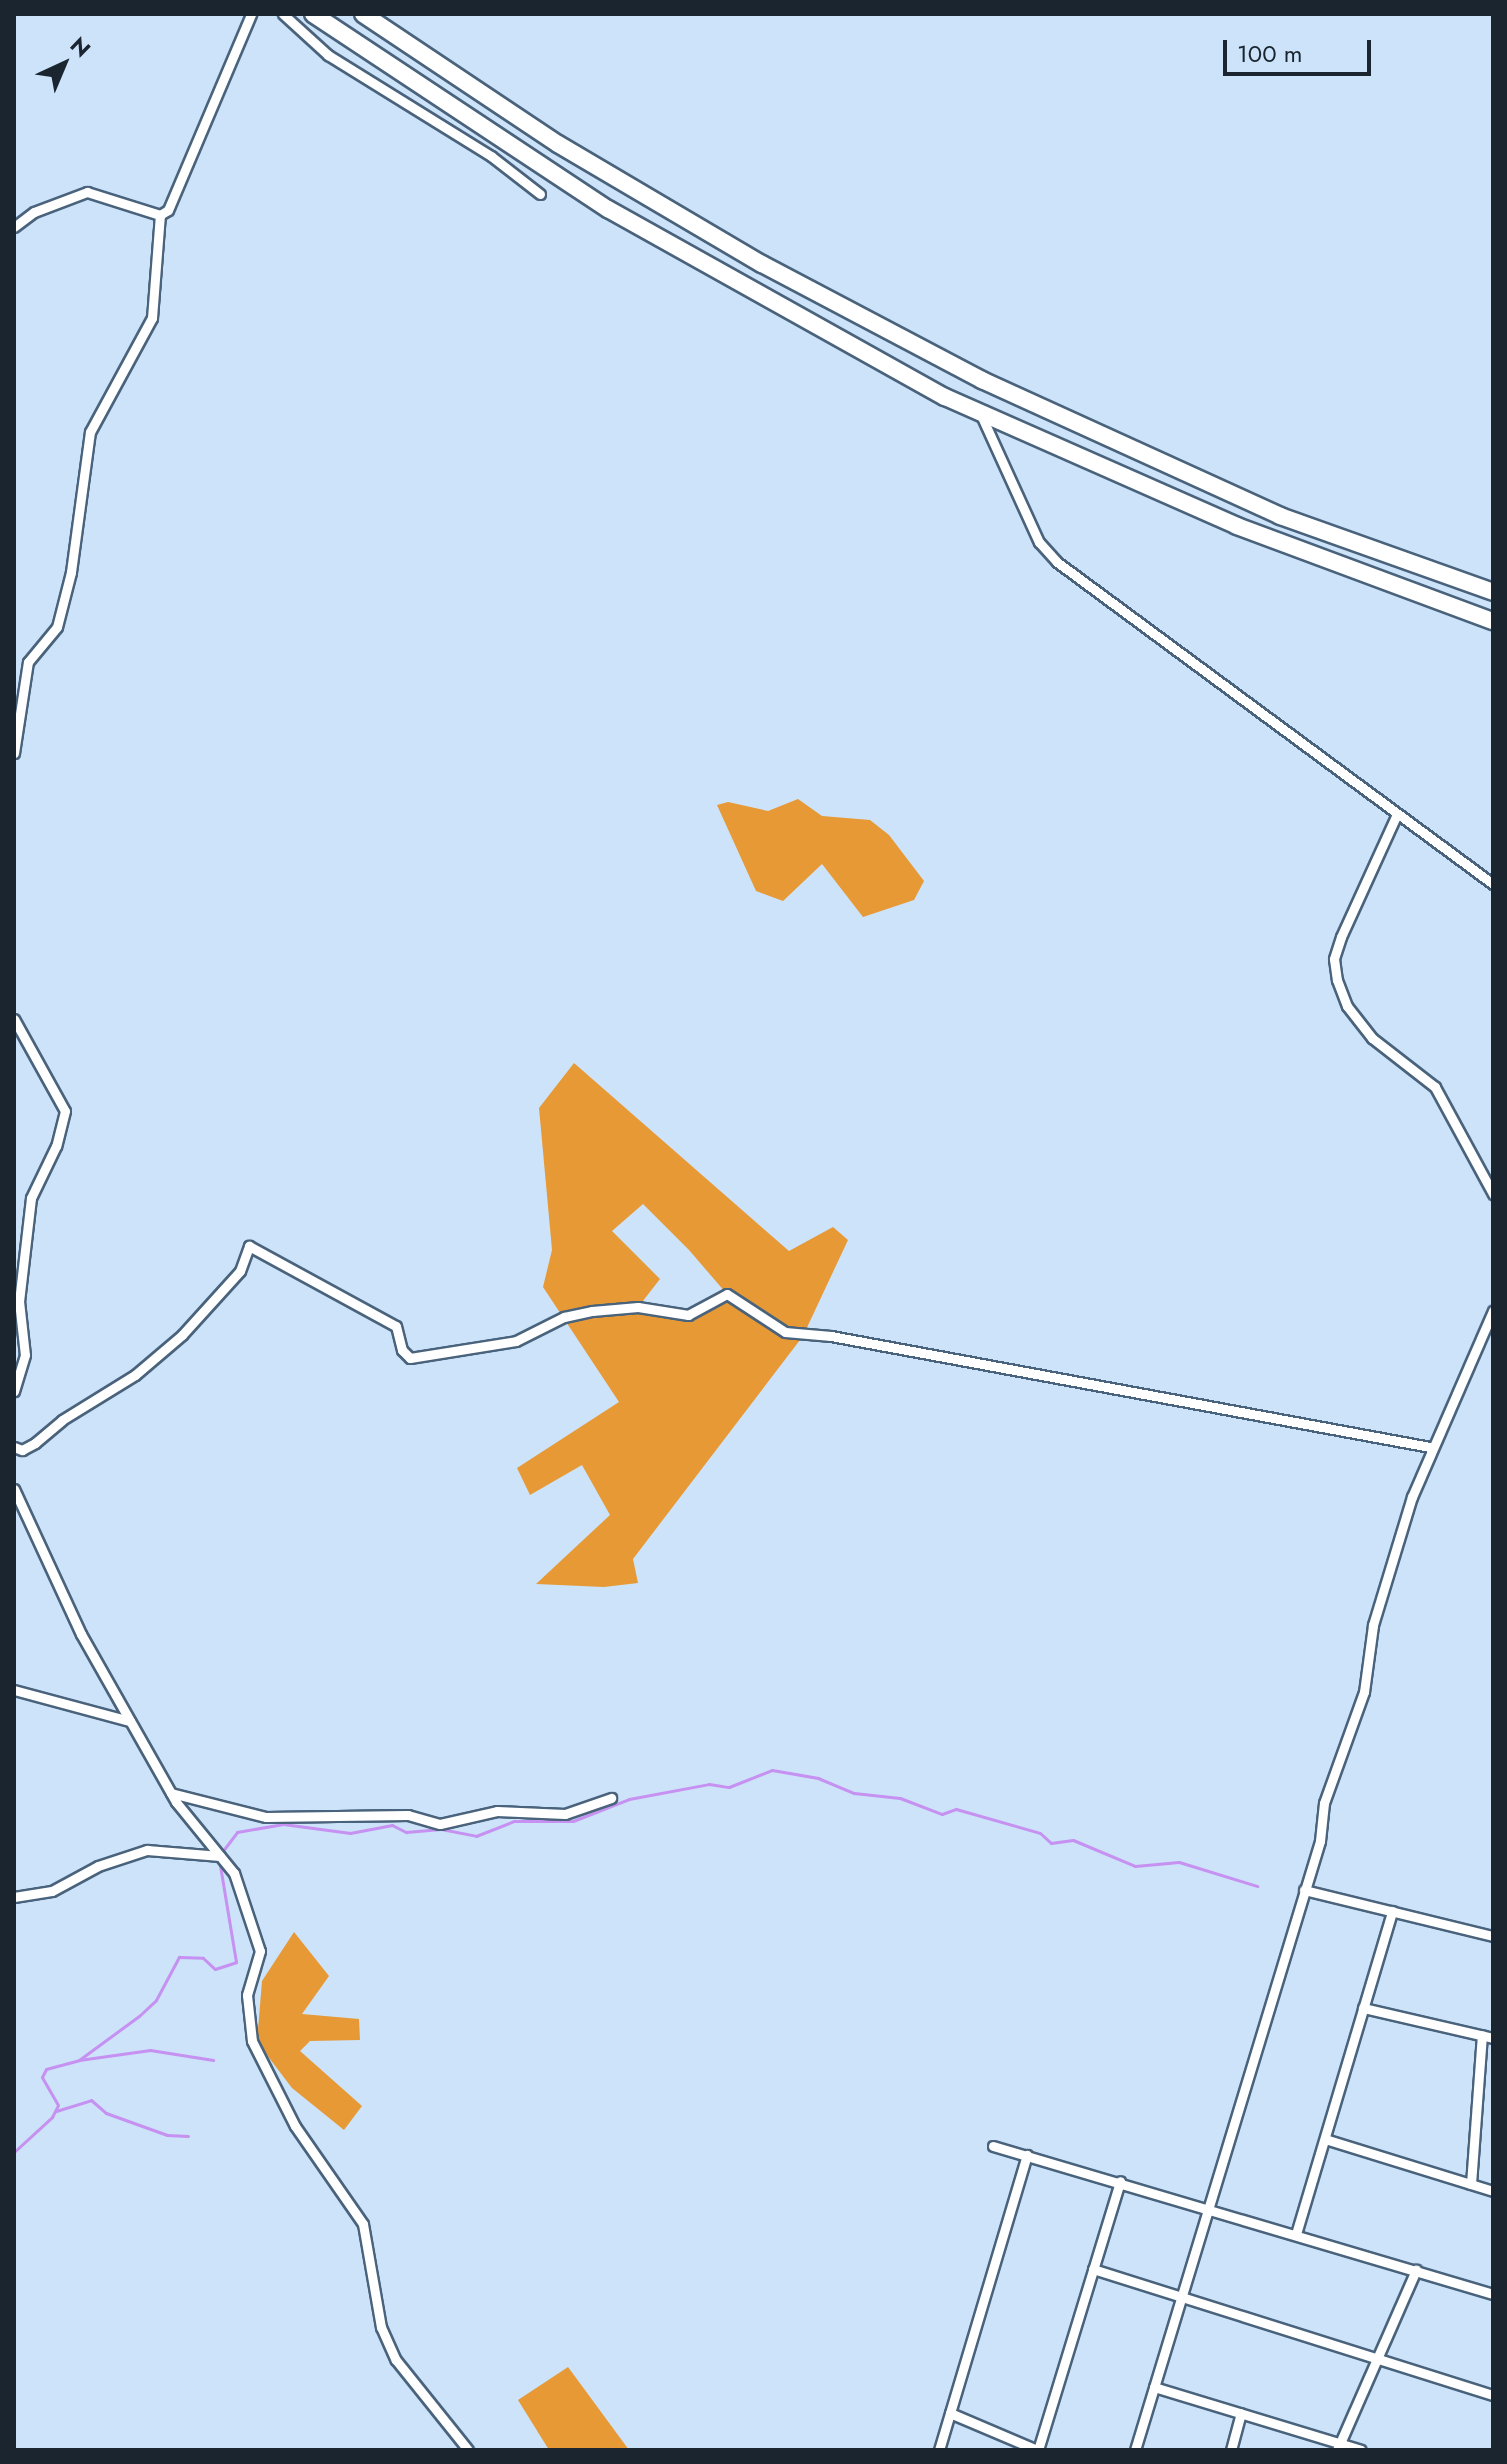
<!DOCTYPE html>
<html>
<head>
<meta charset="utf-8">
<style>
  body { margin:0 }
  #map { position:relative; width:1507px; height:2464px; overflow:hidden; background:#cce3fa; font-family:Jost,sans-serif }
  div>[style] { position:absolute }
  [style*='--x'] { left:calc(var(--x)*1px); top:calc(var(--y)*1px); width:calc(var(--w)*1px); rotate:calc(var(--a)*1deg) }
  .forest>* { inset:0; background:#e79935 }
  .stream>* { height:3px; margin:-1.5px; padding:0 1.5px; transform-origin:1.5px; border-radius:1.5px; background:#c691f1 }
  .roads { filter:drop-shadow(2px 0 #4a637c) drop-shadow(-2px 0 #4a637c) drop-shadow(0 2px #4a637c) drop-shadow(0 -2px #4a637c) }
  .street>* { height:9px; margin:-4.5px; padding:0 4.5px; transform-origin:4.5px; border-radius:4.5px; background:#fff }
  .highway>* { height:16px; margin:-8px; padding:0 8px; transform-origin:8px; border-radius:8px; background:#fff }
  span { translate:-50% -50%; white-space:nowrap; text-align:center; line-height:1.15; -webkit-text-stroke:6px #cce3fa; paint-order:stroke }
  .frame { position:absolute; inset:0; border:16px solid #1a252f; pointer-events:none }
  .north { position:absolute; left:24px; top:24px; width:80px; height:80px; -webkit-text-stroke:6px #cce3fa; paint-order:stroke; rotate:44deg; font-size:22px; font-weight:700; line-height:32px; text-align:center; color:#1a252f }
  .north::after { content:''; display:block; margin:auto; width:28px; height:36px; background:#1a252f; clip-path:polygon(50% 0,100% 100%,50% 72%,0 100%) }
  .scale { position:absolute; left:1223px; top:40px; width:148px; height:36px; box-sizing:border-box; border:4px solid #1a252f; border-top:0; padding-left:10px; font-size:24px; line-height:28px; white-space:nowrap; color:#1a252f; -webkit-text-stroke:6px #cce3fa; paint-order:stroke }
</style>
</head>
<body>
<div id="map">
  <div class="forest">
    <i style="clip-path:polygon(798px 799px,822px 816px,870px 820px,889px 835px,924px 881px,914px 900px,863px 917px,822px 864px,783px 901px,756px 891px,717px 805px,728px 802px,768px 811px)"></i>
    <i style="clip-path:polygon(evenodd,574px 1063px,789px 1251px,833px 1227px,848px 1240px,803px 1336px,633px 1559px,638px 1583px,604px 1587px,536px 1584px,610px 1515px,582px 1465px,530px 1495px,517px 1468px,619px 1402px,543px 1287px,552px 1250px,539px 1108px,574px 1063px,643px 1204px,689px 1250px,726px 1293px,679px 1316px,639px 1306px,660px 1279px,612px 1231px,643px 1204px)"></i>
    <i style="clip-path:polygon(294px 1932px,329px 1976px,302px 2014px,359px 2019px,360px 2040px,310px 2041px,300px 2051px,362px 2106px,344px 2130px,292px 2088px,257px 2042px,262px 1981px)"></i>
    <i style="clip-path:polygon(568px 2367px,629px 2450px,549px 2450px,518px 2400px)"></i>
  </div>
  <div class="stream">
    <i style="--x:222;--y:1852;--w:25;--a:-53"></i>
    <i style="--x:237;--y:1832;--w:47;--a:-9.9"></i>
    <i style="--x:283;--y:1824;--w:68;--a:7.7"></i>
    <i style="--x:350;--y:1833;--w:43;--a:-10.8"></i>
    <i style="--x:392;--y:1825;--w:16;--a:27"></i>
    <i style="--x:406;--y:1832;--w:35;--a:-5"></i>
    <i style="--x:441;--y:1829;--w:36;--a:11"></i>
    <i style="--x:476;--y:1836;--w:41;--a:-21.5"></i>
    <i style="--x:514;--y:1821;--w:59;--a:0"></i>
    <i style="--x:573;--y:1821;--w:60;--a:-21.4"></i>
    <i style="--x:629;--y:1799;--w:81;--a:-10.6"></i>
    <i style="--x:709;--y:1784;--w:20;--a:9"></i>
    <i style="--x:729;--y:1787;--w:46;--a:-21.6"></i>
    <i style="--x:772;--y:1770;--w:47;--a:9.9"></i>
    <i style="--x:818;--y:1778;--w:39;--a:23"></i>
    <i style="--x:854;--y:1793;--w:46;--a:6.2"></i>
    <i style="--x:900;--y:1798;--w:45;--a:20.9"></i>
    <i style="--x:942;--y:1814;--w:15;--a:-20"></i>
    <i style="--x:956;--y:1809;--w:87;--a:15.9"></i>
    <i style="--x:1040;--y:1833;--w:15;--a:42"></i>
    <i style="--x:1051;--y:1843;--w:22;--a:-8"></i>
    <i style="--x:1073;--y:1840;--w:67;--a:22.8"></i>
    <i style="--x:1135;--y:1866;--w:44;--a:-5.2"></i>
    <i style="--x:1179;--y:1862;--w:82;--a:17.1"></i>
    <i style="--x:79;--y:2060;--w:72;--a:-8"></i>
    <i style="--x:150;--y:2050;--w:64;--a:9"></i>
    <i style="--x:56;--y:2111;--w:37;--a:-17"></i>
    <i style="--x:91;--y:2100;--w:20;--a:41"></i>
    <i style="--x:106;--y:2113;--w:65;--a:19.8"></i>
    <i style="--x:167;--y:2135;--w:21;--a:3"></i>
    <i style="--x:14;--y:2152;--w:52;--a:-42.6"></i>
    <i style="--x:52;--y:2117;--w:13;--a:-63"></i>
    <i style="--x:58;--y:2105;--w:32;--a:-120"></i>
    <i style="--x:42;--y:2077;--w:9;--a:-63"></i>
    <i style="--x:46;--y:2069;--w:34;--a:-15"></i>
    <i style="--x:79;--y:2060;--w:74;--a:-36.3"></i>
    <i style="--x:139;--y:2016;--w:23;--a:-43"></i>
    <i style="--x:156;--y:2000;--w:49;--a:-61.9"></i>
    <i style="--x:179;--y:1957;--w:24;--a:2"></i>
    <i style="--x:203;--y:1958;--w:16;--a:43"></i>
    <i style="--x:215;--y:1969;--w:22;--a:-18"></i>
    <i style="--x:236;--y:1962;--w:104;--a:-99.4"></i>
  </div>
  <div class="roads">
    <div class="street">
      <i style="--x:283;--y:14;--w:61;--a:42.3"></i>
      <i style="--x:328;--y:55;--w:192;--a:31.8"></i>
      <i style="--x:491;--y:156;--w:62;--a:37.8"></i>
      <i style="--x:14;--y:227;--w:25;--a:-37"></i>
      <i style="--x:34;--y:212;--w:57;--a:-20.7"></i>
      <i style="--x:87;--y:192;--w:77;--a:17.5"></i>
      <i style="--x:160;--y:215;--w:9;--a:-32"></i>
      <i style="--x:168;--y:210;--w:213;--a:-67"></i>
      <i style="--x:981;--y:415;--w:140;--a:65.5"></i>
      <i style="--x:1039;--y:542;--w:27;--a:48"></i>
      <i style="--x:1057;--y:562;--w:542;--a:36.45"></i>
      <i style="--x:14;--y:753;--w:92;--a:-81.3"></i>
      <i style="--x:28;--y:662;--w:45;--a:-50.4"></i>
      <i style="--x:57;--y:627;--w:57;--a:-75.7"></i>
      <i style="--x:71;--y:572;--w:141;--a:-82.3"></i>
      <i style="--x:90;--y:432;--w:130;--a:-61.5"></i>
      <i style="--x:152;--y:318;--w:103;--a:-85.6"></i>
      <i style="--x:1397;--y:814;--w:135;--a:114.5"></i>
      <i style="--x:1341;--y:937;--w:23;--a:108"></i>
      <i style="--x:1334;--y:959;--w:21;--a:82"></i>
      <i style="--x:1337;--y:980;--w:28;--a:69"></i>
      <i style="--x:1347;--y:1006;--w:41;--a:52"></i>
      <i style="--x:1372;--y:1038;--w:80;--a:37.9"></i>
      <i style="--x:1435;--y:1087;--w:122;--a:61.5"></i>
      <i style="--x:14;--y:1019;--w:105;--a:61"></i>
      <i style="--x:65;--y:1111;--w:36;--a:104"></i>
      <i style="--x:56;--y:1146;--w:58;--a:115.7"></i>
      <i style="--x:31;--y:1198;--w:104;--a:96.6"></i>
      <i style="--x:19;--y:1301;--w:54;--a:83.7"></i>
      <i style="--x:25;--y:1355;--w:38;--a:107"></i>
      <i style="--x:14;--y:1447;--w:9;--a:21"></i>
      <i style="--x:22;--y:1450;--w:15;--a:-28"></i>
      <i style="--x:35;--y:1443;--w:35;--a:-40"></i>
      <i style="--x:62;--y:1420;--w:86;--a:-31.7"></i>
      <i style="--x:135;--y:1375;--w:62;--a:-40.4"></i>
      <i style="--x:182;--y:1335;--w:86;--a:-47.8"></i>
      <i style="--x:240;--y:1271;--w:27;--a:-70"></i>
      <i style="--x:249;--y:1246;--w:167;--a:28.6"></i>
      <i style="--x:396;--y:1326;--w:25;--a:76"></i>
      <i style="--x:402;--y:1350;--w:11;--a:45"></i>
      <i style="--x:410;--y:1358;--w:107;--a:-9.1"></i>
      <i style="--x:516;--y:1341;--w:54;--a:-26.6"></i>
      <i style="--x:564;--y:1317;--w:29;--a:-12"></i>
      <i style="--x:592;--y:1311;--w:46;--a:-5"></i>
      <i style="--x:638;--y:1307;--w:51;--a:9.1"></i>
      <i style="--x:688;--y:1315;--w:44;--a:-28.3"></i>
      <i style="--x:727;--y:1294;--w:69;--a:33.2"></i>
      <i style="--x:785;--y:1332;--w:46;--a:5"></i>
      <i style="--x:831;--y:1336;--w:609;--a:10.5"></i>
      <i style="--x:14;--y:1489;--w:160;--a:65.2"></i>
      <i style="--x:81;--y:1634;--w:193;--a:60.5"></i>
      <i style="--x:176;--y:1802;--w:92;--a:50.8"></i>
      <i style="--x:234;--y:1873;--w:82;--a:71.6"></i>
      <i style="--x:260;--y:1951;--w:46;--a:106.5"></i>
      <i style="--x:247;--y:1995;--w:46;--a:83.8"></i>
      <i style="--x:252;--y:2041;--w:95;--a:63.2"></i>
      <i style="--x:295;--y:2126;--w:119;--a:55.2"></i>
      <i style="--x:363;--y:2224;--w:105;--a:80.1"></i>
      <i style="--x:381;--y:2327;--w:36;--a:66"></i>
      <i style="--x:396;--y:2360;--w:115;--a:51.3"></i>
      <i style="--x:14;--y:1690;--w:120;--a:15"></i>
      <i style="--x:171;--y:1793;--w:98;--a:14.2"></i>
      <i style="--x:266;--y:1817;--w:142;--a:-0.8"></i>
      <i style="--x:408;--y:1815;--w:33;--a:16"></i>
      <i style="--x:440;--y:1824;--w:58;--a:-12.8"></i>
      <i style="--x:497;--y:1811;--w:68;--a:2.5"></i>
      <i style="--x:565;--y:1814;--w:49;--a:-19.2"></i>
      <i style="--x:1304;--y:1890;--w:195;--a:13.7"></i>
      <i style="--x:14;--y:1897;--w:38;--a:-9"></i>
      <i style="--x:52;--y:1891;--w:52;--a:-28.5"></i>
      <i style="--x:98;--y:1866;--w:52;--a:-18.1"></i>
      <i style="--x:147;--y:1850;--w:73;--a:4.7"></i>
      <i style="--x:1363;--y:2008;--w:133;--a:13"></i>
      <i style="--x:1325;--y:2139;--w:176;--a:17.2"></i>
      <i style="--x:993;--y:2146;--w:521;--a:16.49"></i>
      <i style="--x:1471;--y:2184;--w:149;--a:-85.8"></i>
      <i style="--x:1296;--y:2234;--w:337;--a:-73.4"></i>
      <i style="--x:1093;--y:2269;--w:419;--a:17.5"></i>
      <i style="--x:1154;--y:2387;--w:216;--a:16.9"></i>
      <i style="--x:950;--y:2413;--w:95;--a:23"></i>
      <i style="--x:939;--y:2450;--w:308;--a:-73.4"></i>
      <i style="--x:1038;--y:2450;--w:281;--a:-73"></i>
      <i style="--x:1135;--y:2450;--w:636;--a:-73.1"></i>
      <i style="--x:1320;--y:1841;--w:38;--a:-84"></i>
      <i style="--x:1324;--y:1803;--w:118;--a:-70.2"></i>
      <i style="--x:1364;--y:1692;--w:68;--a:-82.3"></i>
      <i style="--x:1373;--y:1625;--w:134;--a:-73.1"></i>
      <i style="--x:1412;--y:1497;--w:203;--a:-66.5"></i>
      <i style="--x:1231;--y:2450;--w:38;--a:-75"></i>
      <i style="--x:1337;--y:2450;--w:197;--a:-66.3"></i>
    </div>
    <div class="highway">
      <i style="--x:313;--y:14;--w:354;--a:33.5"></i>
      <i style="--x:608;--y:209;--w:386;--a:29.2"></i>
      <i style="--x:945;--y:397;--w:319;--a:23.8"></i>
      <i style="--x:1237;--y:526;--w:273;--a:20.4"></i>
      <i style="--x:363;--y:14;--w:234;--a:33.7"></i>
      <i style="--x:558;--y:144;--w:237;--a:30.5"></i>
      <i style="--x:762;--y:264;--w:249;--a:27.8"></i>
      <i style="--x:982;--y:380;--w:328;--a:24.5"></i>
      <i style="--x:1280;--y:516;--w:226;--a:19.6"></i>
    </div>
  </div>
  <div class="frame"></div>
  <div class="north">N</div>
  <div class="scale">100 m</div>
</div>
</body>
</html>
